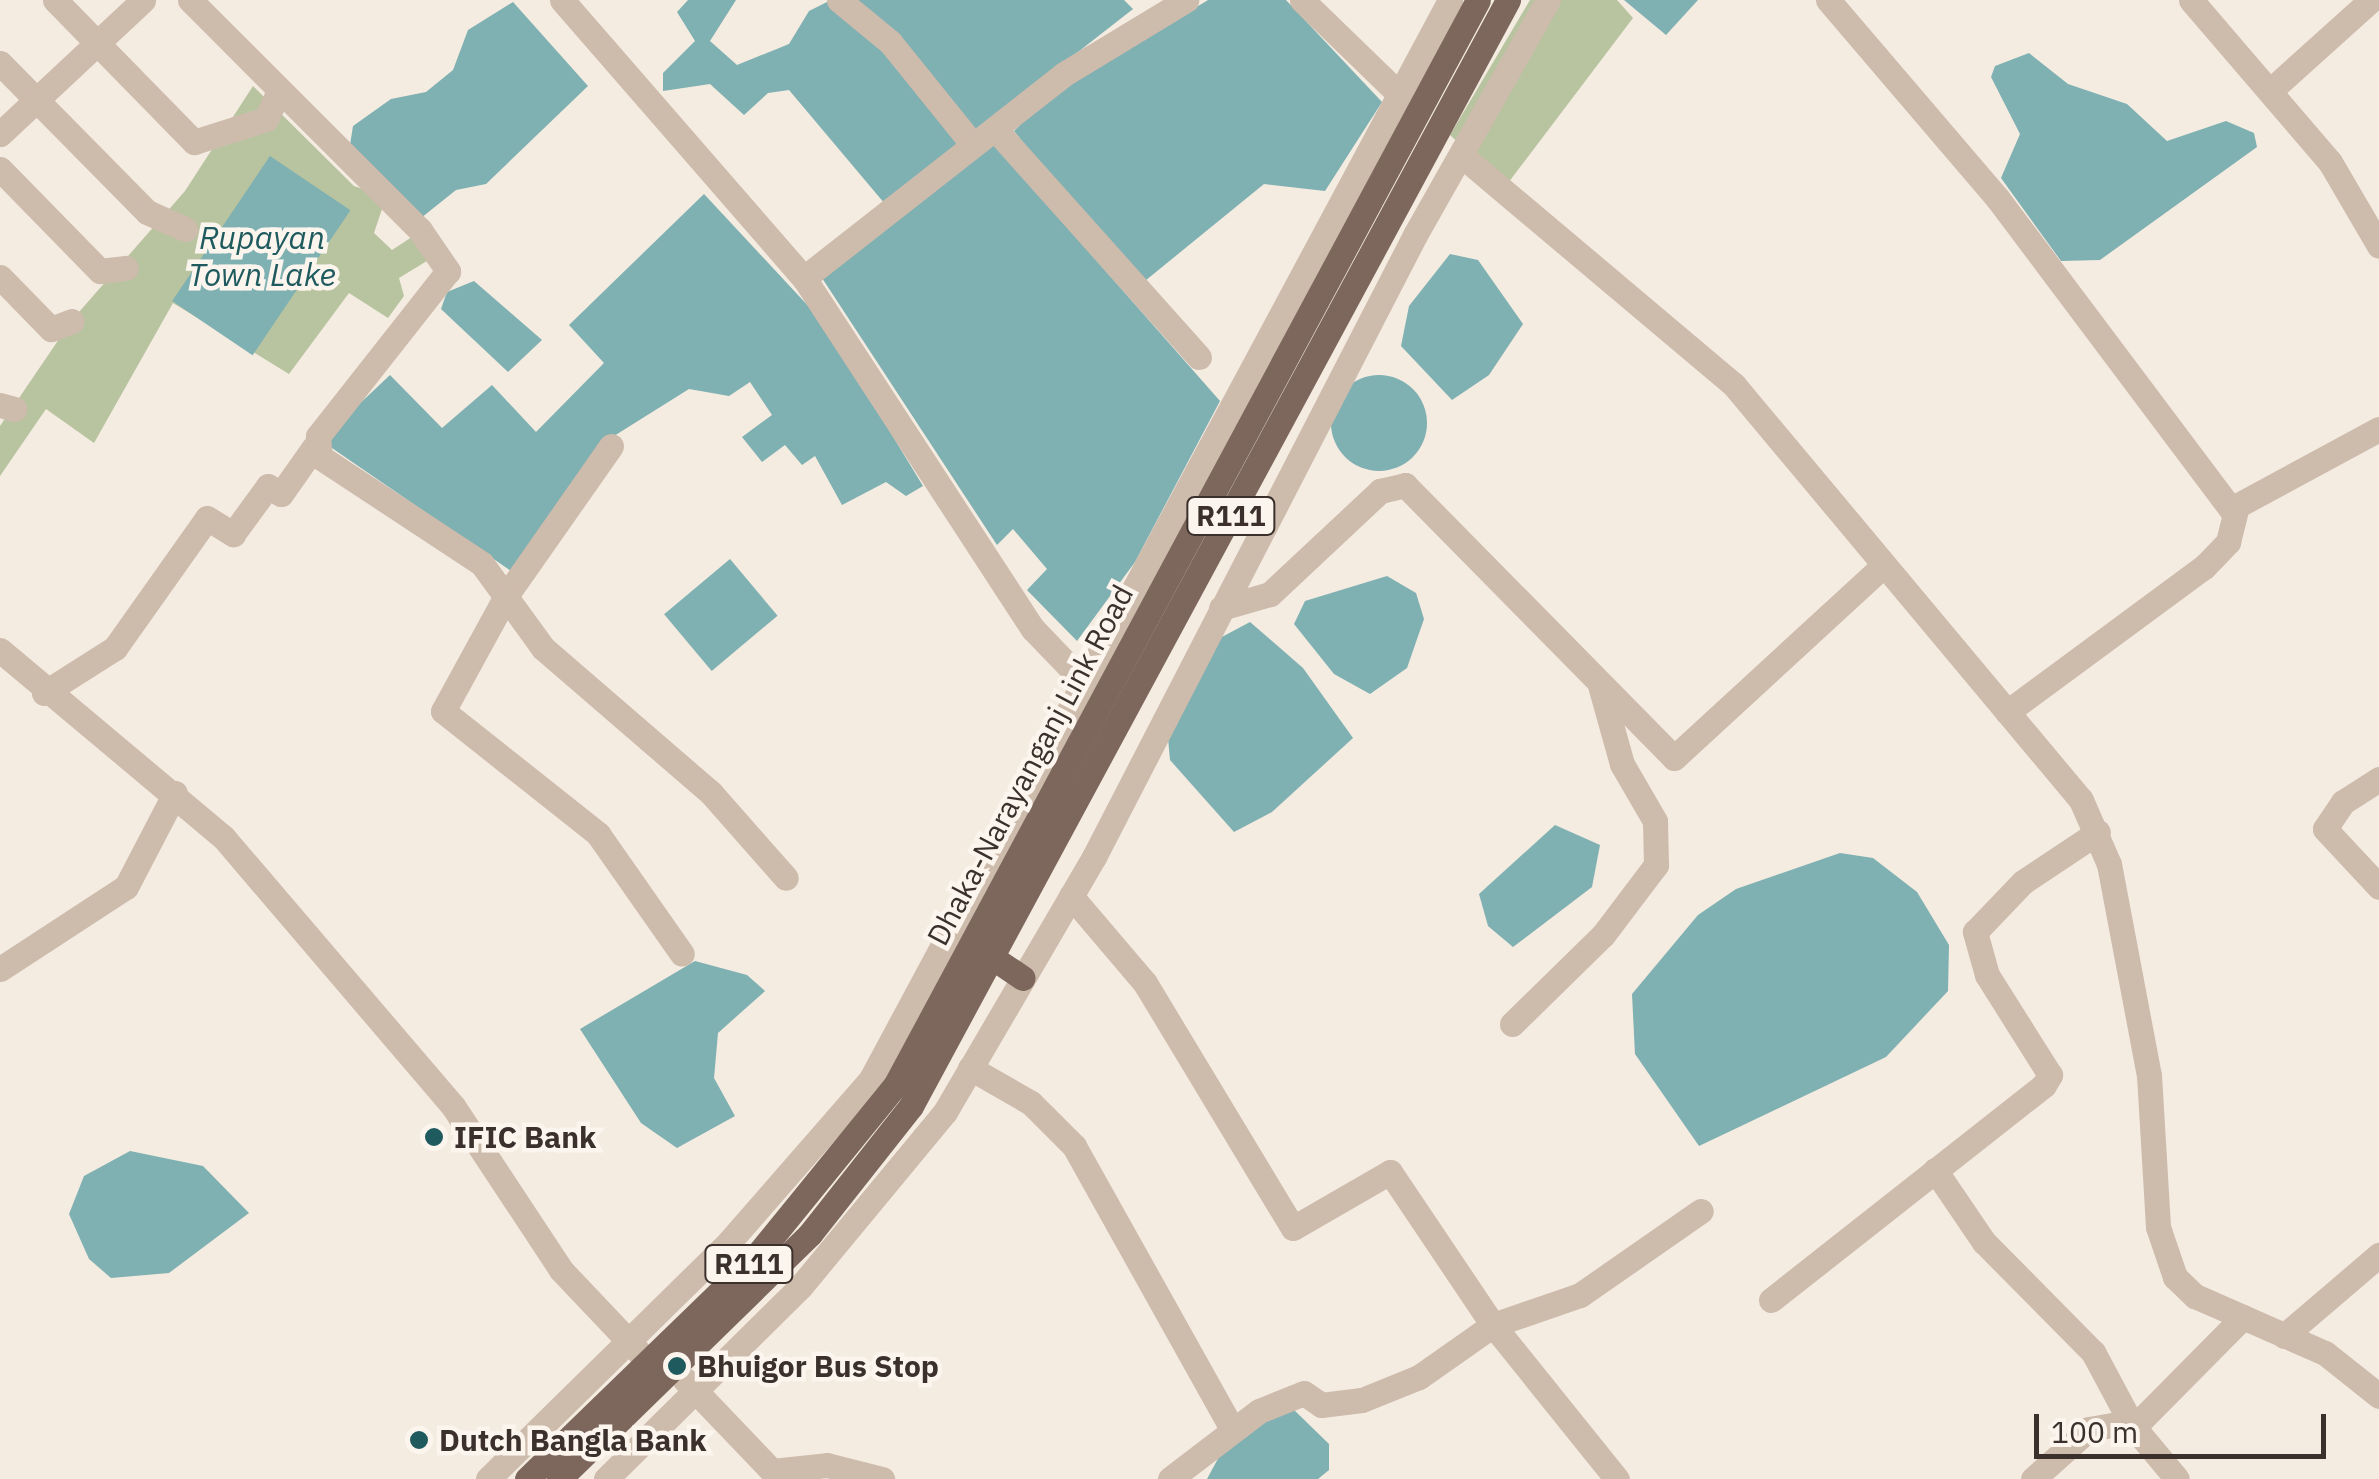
<!DOCTYPE html>
<html>
<head>
<meta charset="utf-8">
<style>
  body { margin:0 }
  #map { position:relative; width:2379px; height:1479px; overflow:hidden; background:#f4ebe1; font-family:"IBM Plex Sans",sans-serif }
  div>[style] { position:absolute }
  [style*='--x'] { left:calc(var(--x)*1px); top:calc(var(--y)*1px); width:calc(var(--w)*1px); rotate:calc(var(--a)*1deg) }
  .green>* { inset:0; background:#b8c4a0 }
  .water>* { inset:0; background:#7fb0b2; transform-origin:0 0 }
  .round { border-radius:50% }
  .minor>* { height:25px; margin:-12.5px; padding:0 12.5px; transform-origin:12.5px; border-radius:12.5px; background:#cdbbac }
  .major>* { height:25px; margin:-12.5px; padding:0 12.5px; transform-origin:12.5px; border-radius:12.5px; background:#7d675c }
  .dots>* { width:28px; height:28px; translate:-50% -50%; box-sizing:border-box; border:5px solid #fbf5ee; border-radius:50% }
  span { translate:-50% -50%; white-space:nowrap; text-align:center; line-height:1.15; -webkit-text-stroke:9px #fbf5ee; paint-order:stroke }
  .shield-label span { padding:2px 8px; background:#fbf5ee; border:2px solid; border-radius:8px; -webkit-text-stroke-width:0 }
  .shield-label { font-size:28px; color:#3b302b; font-weight:700 }
  .street-label { font-size:30px; color:#3b302b }
  .poi-label { font-size:30px; color:#3b302b; font-weight:700 }
  .left { translate:0 -50%; text-align:left }
  .water-label { font-size:32px; color:#1f5a5e; font-style:italic }
  .scale { position:absolute; left:2034px; top:1414px; width:292px; height:45px; box-sizing:border-box; border:5px solid #3b302b; border-top:0; padding-left:12px; font-size:30px; line-height:35px; white-space:nowrap; color:#3b302b; -webkit-text-stroke:8px #fbf5ee; paint-order:stroke }
</style>
</head>
<body>
<div id="map">
  <div class="green">
    <i style="clip-path:polygon(1530px 0,1617px 0,1633px 18px,1505px 187px,1450px 135px)"></i>
    <i style="clip-path:polygon(253px 86px,354px 186px,386px 197px,374px 233px,392px 250px,421px 231px,440px 253px,399px 278px,404px 296px,388px 318px,349px 293px,289px 374px,173px 303px,94px 443px,46px 409px,0 476px,0 426px,72px 320px,185px 191px)"></i>
  </div>
  <div class="water">
    <i style="clip-path:polygon(688px 0,736px 0,710px 41px,737px 65px,789px 44px,809px 11px,831px 0,871px 31px,964px 144px,885px 204px,789px 90px,768px 93px,744px 115px,710px 84px,663px 91px,663px 73px,695px 41px,677px 12px)"></i>
    <i style="clip-path:polygon(850px 0,1124px 0,1133px 9px,972px 135px)"></i>
    <i style="clip-path:polygon(1208px 0,1286px 0,1382px 102px,1325px 191px,1264px 184px,1140px 285px,1014px 131px,1044px 101px)"></i>
    <i style="clip-path:polygon(1624px 0,1698px 0,1666px 35px)"></i>
    <i style="clip-path:polygon(513px 2px,588px 86px,486px 184px,456px 190px,421px 218px,350px 145px,353px 126px,391px 99px,426px 92px,453px 70px,468px 30px)"></i>
    <i style="clip-path:polygon(2029px 53px,2068px 84px,2127px 104px,2167px 141px,2226px 121px,2254px 133px,2257px 147px,2100px 260px,2061px 261px,2001px 178px,2020px 134px,1991px 77px,1995px 66px)"></i>
    <i style="clip-path:polygon(992px 142px,1220px 401px,1135px 562px,1077px 641px,1027px 590px,1047px 569px,1013px 529px,997px 545px,822px 278px)"></i>
    <i style="left:270px;top:156px;width:97px;height:175px;rotate:34deg"></i>
    <i style="clip-path:polygon(704px 194px,824px 323px,923px 486px,906px 496px,886px 482px,842px 505px,815px 456px,802px 465px,785px 445px,762px 462px,742px 437px,772px 415px,750px 382px,729px 396px,689px 389px,598px 446px,511px 571px,329px 446px,335px 427px,390px 375px,442px 428px,492px 385px,536px 432px,604px 363px,569px 325px)"></i>
    <i style="clip-path:polygon(1450px 254px,1478px 260px,1523px 324px,1489px 375px,1452px 400px,1401px 346px,1409px 306px)"></i>
    <i style="clip-path:polygon(474px 281px,542px 340px,508px 372px,441px 309px,447px 292px)"></i>
    <i class="round" style="left:1331px;top:375px;width:96px;height:96px"></i>
    <i style="left:730px;top:559px;width:74px;height:86px;rotate:50deg"></i>
    <i style="clip-path:polygon(1387px 576px,1416px 593px,1424px 619px,1407px 668px,1370px 694px,1334px 674px,1294px 624px,1305px 601px)"></i>
    <i style="clip-path:polygon(1250px 622px,1303px 668px,1353px 738px,1272px 812px,1234px 832px,1170px 760px,1168px 738px,1220px 638px)"></i>
    <i style="clip-path:polygon(1555px 825px,1600px 845px,1592px 887px,1513px 947px,1488px 926px,1479px 894px)"></i>
    <i style="clip-path:polygon(1840px 853px,1873px 858px,1917px 892px,1949px 945px,1948px 991px,1886px 1057px,1699px 1146px,1635px 1054px,1632px 994px,1698px 915px,1736px 889px)"></i>
    <i style="clip-path:polygon(695px 961px,747px 975px,765px 991px,718px 1033px,714px 1078px,735px 1116px,677px 1148px,641px 1123px,580px 1029px)"></i>
    <i style="clip-path:polygon(130px 1151px,203px 1166px,249px 1213px,169px 1273px,111px 1278px,89px 1259px,69px 1214px,84px 1176px)"></i>
    <i style="clip-path:polygon(1291px 1407px,1329px 1444px,1329px 1470px,1318px 1479px,1207px 1479px,1227px 1442px)"></i>
  </div>
  <div class="minor">
    <i style="--x:55;--y:0;--w:199;--a:45.6"></i>
    <i style="--x:194;--y:142;--w:76;--a:-17.7"></i>
    <i style="--x:266;--y:119;--w:31;--a:-65"></i>
    <i style="--x:190;--y:0;--w:325;--a:45"></i>
    <i style="--x:420;--y:230;--w:50;--a:55.7"></i>
    <i style="--x:448;--y:271;--w:210;--a:128.2"></i>
    <i style="--x:318;--y:436;--w:21;--a:85"></i>
    <i style="--x:320;--y:457;--w:194;--a:33.4"></i>
    <i style="--x:482;--y:564;--w:104;--a:54"></i>
    <i style="--x:543;--y:648;--w:222;--a:40.8"></i>
    <i style="--x:711;--y:793;--w:113;--a:48.6"></i>
    <i style="--x:562;--y:0;--w:369;--a:49"></i>
    <i style="--x:804;--y:278;--w:419;--a:56.9"></i>
    <i style="--x:1033;--y:629;--w:74;--a:46.1"></i>
    <i style="--x:839;--y:0;--w:66;--a:39.5"></i>
    <i style="--x:890;--y:42;--w:132;--a:51.1"></i>
    <i style="--x:1302;--y:0;--w:134;--a:44.1"></i>
    <i style="--x:1828;--y:0;--w:262;--a:49.5"></i>
    <i style="--x:1998;--y:199;--w:388;--a:53.1"></i>
    <i style="--x:2231;--y:509;--w:168;--a:-28.4"></i>
    <i style="--x:2191;--y:0;--w:213;--a:49.4"></i>
    <i style="--x:2330;--y:162;--w:97;--a:59.7"></i>
    <i style="--x:0;--y:63;--w:209;--a:45.4"></i>
    <i style="--x:147;--y:212;--w:42;--a:24.1"></i>
    <i style="--x:2271;--y:90;--w:135;--a:-42"></i>
    <i style="--x:995;--y:129;--w:306;--a:48.2"></i>
    <i style="--x:0;--y:134;--w:196;--a:-43.1"></i>
    <i style="--x:1461;--y:155;--w:357;--a:40.1"></i>
    <i style="--x:1734;--y:385;--w:541;--a:50.1"></i>
    <i style="--x:2081;--y:800;--w:70;--a:66.4"></i>
    <i style="--x:2109;--y:864;--w:215;--a:79.3"></i>
    <i style="--x:2149;--y:1075;--w:152;--a:86.6"></i>
    <i style="--x:2158;--y:1227;--w:53;--a:71.2"></i>
    <i style="--x:2175;--y:1277;--w:28;--a:44"></i>
    <i style="--x:2195;--y:1296;--w:142;--a:23.7"></i>
    <i style="--x:2325;--y:1353;--w:69;--a:38.5"></i>
    <i style="--x:0;--y:169;--w:143;--a:45.6"></i>
    <i style="--x:100;--y:271;--w:26;--a:-7"></i>
    <i style="--x:0;--y:277;--w:73;--a:45.6"></i>
    <i style="--x:51;--y:329;--w:22;--a:-21"></i>
    <i style="--x:804;--y:278;--w:330;--a:-38.1"></i>
    <i style="--x:1064;--y:74;--w:143;--a:-31.2"></i>
    <i style="--x:0;--y:405;--w:15;--a:16"></i>
    <i style="--x:611;--y:446;--w:183;--a:125"></i>
    <i style="--x:506;--y:596;--w:131;--a:118.7"></i>
    <i style="--x:443;--y:711;--w:198;--a:38.4"></i>
    <i style="--x:598;--y:834;--w:146;--a:55"></i>
    <i style="--x:1221;--y:608;--w:51;--a:-15.9"></i>
    <i style="--x:1270;--y:594;--w:151;--a:-43.1"></i>
    <i style="--x:1380;--y:491;--w:26;--a:-13"></i>
    <i style="--x:1405;--y:485;--w:383;--a:45.4"></i>
    <i style="--x:1674;--y:758;--w:285;--a:-42.6"></i>
    <i style="--x:0;--y:650;--w:292;--a:40"></i>
    <i style="--x:224;--y:838;--w:353;--a:49.5"></i>
    <i style="--x:453;--y:1106;--w:196;--a:56.6"></i>
    <i style="--x:561;--y:1270;--w:112;--a:46.5"></i>
    <i style="--x:44;--y:693;--w:84;--a:-32.4"></i>
    <i style="--x:115;--y:648;--w:159;--a:-54.7"></i>
    <i style="--x:207;--y:518;--w:31;--a:32"></i>
    <i style="--x:233;--y:534;--w:59;--a:-53.9"></i>
    <i style="--x:268;--y:486;--w:15;--a:32"></i>
    <i style="--x:281;--y:494;--w:57;--a:-54.9"></i>
    <i style="--x:2007;--y:712;--w:245;--a:-36.4"></i>
    <i style="--x:2204;--y:567;--w:35;--a:-46"></i>
    <i style="--x:2228;--y:542;--w:32;--a:-76"></i>
    <i style="--x:2379;--y:779;--w:43;--a:147.4"></i>
    <i style="--x:2343;--y:802;--w:32;--a:124"></i>
    <i style="--x:2325;--y:829;--w:79;--a:47"></i>
    <i style="--x:1071;--y:896;--w:114;--a:49.6"></i>
    <i style="--x:1145;--y:983;--w:286;--a:58.9"></i>
    <i style="--x:1293;--y:1228;--w:112;--a:-30"></i>
    <i style="--x:1390;--y:1172;--w:184;--a:56.1"></i>
    <i style="--x:1493;--y:1325;--w:198;--a:51.2"></i>
    <i style="--x:0;--y:969;--w:150;--a:-33.1"></i>
    <i style="--x:126;--y:887;--w:106;--a:-62.5"></i>
    <i style="--x:1512;--y:1024;--w:127;--a:-44.4"></i>
    <i style="--x:1603;--y:935;--w:88;--a:-52.9"></i>
    <i style="--x:1656;--y:865;--w:44;--a:-91.3"></i>
    <i style="--x:1655;--y:821;--w:66;--a:-120.1"></i>
    <i style="--x:1622;--y:764;--w:82;--a:-105.6"></i>
    <i style="--x:970;--y:1068;--w:70;--a:29.8"></i>
    <i style="--x:1031;--y:1103;--w:61;--a:45"></i>
    <i style="--x:1074;--y:1146;--w:324;--a:60.8"></i>
    <i style="--x:1935;--y:1170;--w:87;--a:55.8"></i>
    <i style="--x:1984;--y:1242;--w:155;--a:45.3"></i>
    <i style="--x:2093;--y:1352;--w:83;--a:61.9"></i>
    <i style="--x:2132;--y:1425;--w:70;--a:50.2"></i>
    <i style="--x:1771;--y:1300;--w:347;--a:-38.2"></i>
    <i style="--x:2044;--y:1085;--w:12;--a:-59"></i>
    <i style="--x:2050;--y:1075;--w:118;--a:-122.2"></i>
    <i style="--x:1987;--y:975;--w:45;--a:-105.6"></i>
    <i style="--x:1975;--y:932;--w:69;--a:-46.2"></i>
    <i style="--x:2023;--y:882;--w:90;--a:-33.7"></i>
    <i style="--x:2284;--y:1336;--w:125;--a:-40.5"></i>
    <i style="--x:685;--y:1380;--w:126;--a:46.3"></i>
    <i style="--x:772;--y:1471;--w:55;--a:-6.2"></i>
    <i style="--x:827;--y:1465;--w:57;--a:14.3"></i>
    <i style="--x:488;--y:1479;--w:338;--a:-44.5"></i>
    <i style="--x:729;--y:1242;--w:216;--a:-48.9"></i>
    <i style="--x:871;--y:1079;--w:1225;--a:-61.78"></i>
    <i style="--x:606;--y:1479;--w:274;--a:-44.7"></i>
    <i style="--x:801;--y:1286;--w:226;--a:-50.4"></i>
    <i style="--x:945;--y:1112;--w:295;--a:-59.7"></i>
    <i style="--x:1094;--y:857;--w:700;--a:-62.7"></i>
    <i style="--x:1415;--y:235;--w:270;--a:-60.5"></i>
    <i style="--x:1170;--y:1479;--w:112;--a:-37.4"></i>
    <i style="--x:1259;--y:1411;--w:48;--a:-21.8"></i>
    <i style="--x:1304;--y:1393;--w:21;--a:35"></i>
    <i style="--x:1321;--y:1405;--w:41;--a:-7"></i>
    <i style="--x:1362;--y:1400;--w:61;--a:-22"></i>
    <i style="--x:1419;--y:1377;--w:90;--a:-35.1"></i>
    <i style="--x:1493;--y:1325;--w:92;--a:-19"></i>
    <i style="--x:1580;--y:1295;--w:147;--a:-34.8"></i>
    <i style="--x:2033;--y:1479;--w:75;--a:-41.8"></i>
    <i style="--x:2089;--y:1429;--w:53;--a:-9.8"></i>
    <i style="--x:2141;--y:1420;--w:145;--a:-45.3"></i>
  </div>
  <div class="major">
    <i style="--x:996;--y:960;--w:32;--a:34"></i>
    <i style="--x:527;--y:1479;--w:316;--a:-44.1"></i>
    <i style="--x:754;--y:1259;--w:225;--a:-50.9"></i>
    <i style="--x:896;--y:1084;--w:1230;--a:-61.77"></i>
    <i style="--x:559;--y:1479;--w:351;--a:-44.3"></i>
    <i style="--x:810;--y:1234;--w:163;--a:-51.7"></i>
    <i style="--x:911;--y:1106;--w:1257;--a:-61.64"></i>
  </div>
  <div class="dots">
    <i style="left:434px;top:1137px;background:#1f5a5e"></i>
    <i style="left:677px;top:1366px;background:#1f5a5e"></i>
    <i style="left:419px;top:1440px;background:#1f5a5e"></i>
  </div>
  <div class="shield-label">
    <span style="left:1231px;top:516px">R111</span>
    <span style="left:749px;top:1264px">R111</span>
  </div>
  <div class="street-label">
    <span style="left:1030px;top:765px;rotate:-62deg">Dhaka-Narayanganj Link Road</span>
  </div>
  <div class="poi-label">
    <span class="left" style="left:454px;top:1137px">IFIC Bank</span>
    <span class="left" style="left:697px;top:1366px">Bhuigor Bus Stop</span>
    <span class="left" style="left:439px;top:1440px">Dutch Bangla Bank</span>
  </div>
  <div class="water-label">
    <span style="left:262px;top:256px">Rupayan<br>Town Lake</span>
  </div>
  <div class="scale">100 m</div>
</div>
</body>
</html>
